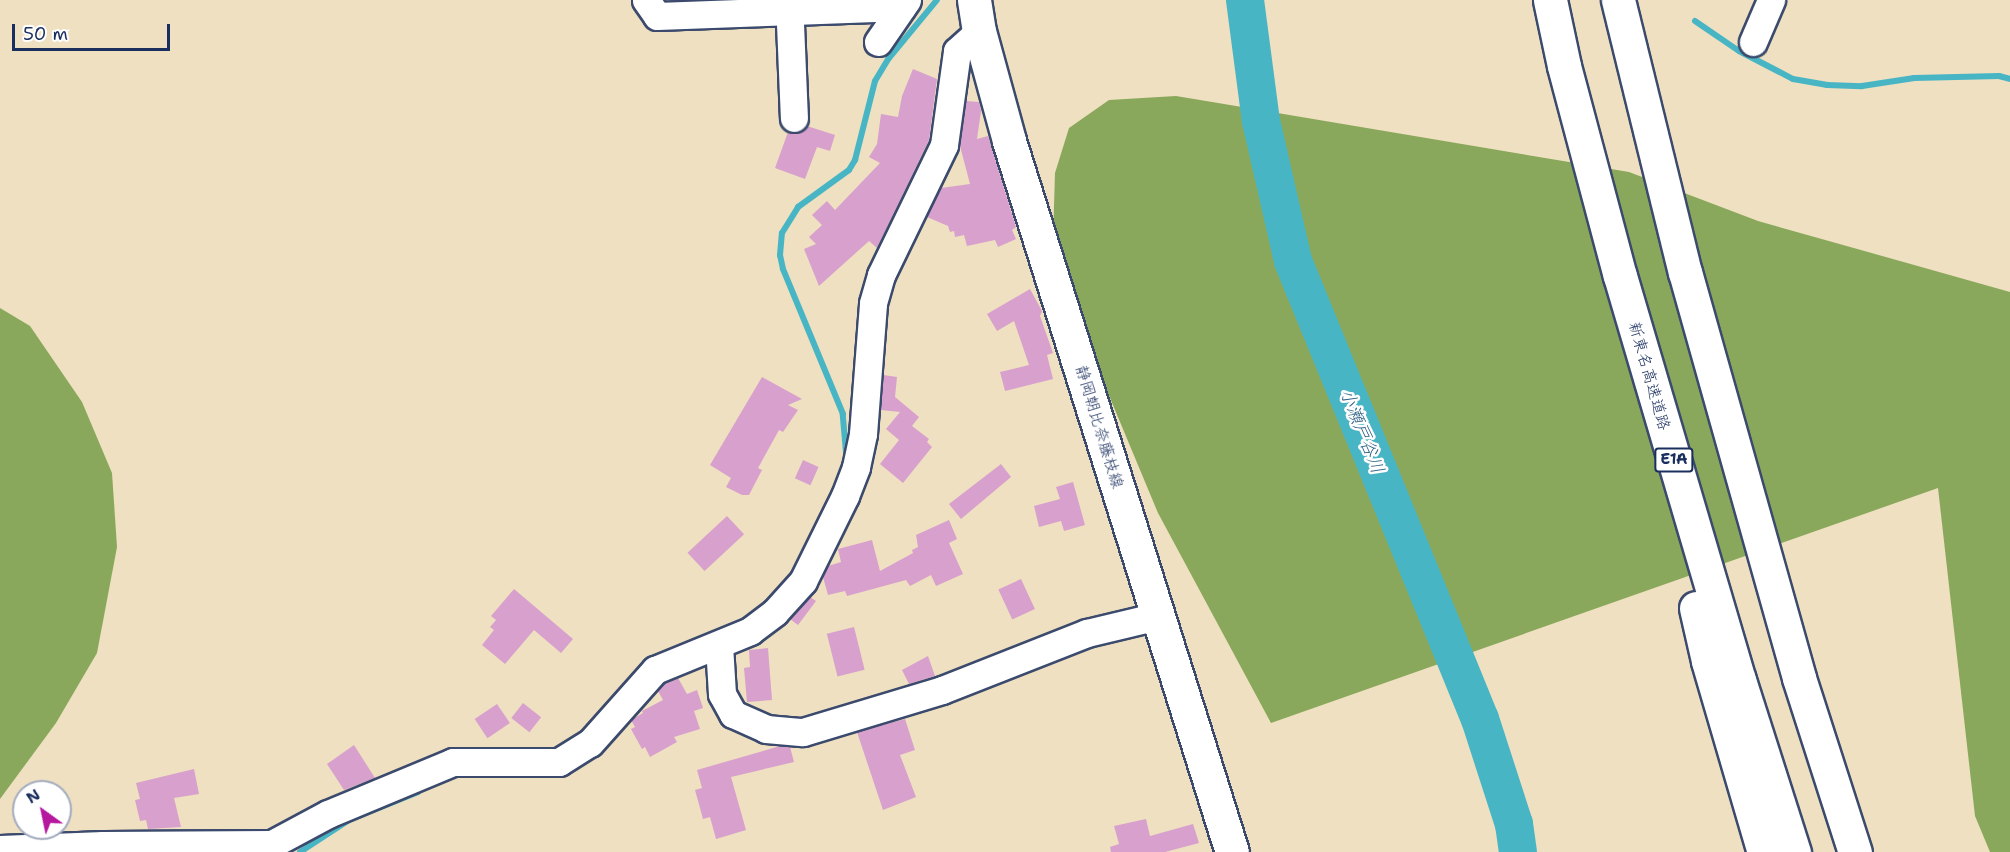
<!DOCTYPE html>
<html>
<head>
<meta charset="utf-8">
<style>
  body { margin:0 }
  #map { position:relative; width:2010px; height:852px; overflow:hidden; background:#eee0c0; font-family:"Shantell Sans","Klee One",sans-serif }
  div>[style] { position:absolute }
  [style*='--x'] { left:calc(var(--x)*1px); top:calc(var(--y)*1px); width:calc(var(--w)*1px); rotate:calc(var(--a)*1deg) }
  .forest>* { inset:0; background:#89a85b }
  .stream>* { height:6px; margin:-3px; padding:0 3px; transform-origin:3px; border-radius:3px; background:#48b5c5 }
  .river>* { height:38px; margin:-19px; padding:0 19px; transform-origin:19px; border-radius:19px; background:#48b5c5 }
  .building>* { inset:0; background:#d8a0cd; transform-origin:0 0 }
  .roads { filter:drop-shadow(2px 0 #3b4a6d) drop-shadow(-2px 0 #3b4a6d) drop-shadow(0 2px #3b4a6d) drop-shadow(0 -2px #3b4a6d) }
  .minor>* { height:27px; margin:-13.5px; padding:0 13.5px; transform-origin:13.5px; border-radius:13.5px; background:#fff }
  .major>* { height:33px; margin:-16.5px; padding:0 16.5px; transform-origin:16.5px; border-radius:16.5px; background:#fff }
  .highway>* { height:33px; margin:-16.5px; padding:0 16.5px; transform-origin:16.5px; border-radius:16.5px; background:#fff }
  span { translate:-50% -50%; white-space:nowrap; text-align:center; line-height:1.15; -webkit-text-stroke:5px #fff; paint-order:stroke }
  .shield-label span { padding:2px 4px; background:#fff; border:2px solid; border-radius:4px; -webkit-text-stroke-width:0 }
  .shield-label { font-size:15px; color:#1b2f5e; font-weight:700 }
  .street-label { font-size:16px; color:#1b2f5e }
  .water-label { font-size:18px; color:#2b5e82; font-style:italic }
  .north { position:absolute; left:12px; top:780px; width:60px; height:60px; box-sizing:border-box; background:#fff; border:2px solid #a4acbf; border-radius:50%; rotate:327deg; font-size:16px; font-weight:700; line-height:24px; text-align:center; color:#1b2f5e }
  .north::after { content:''; display:block; margin:auto; width:21px; height:27px; background:#b5179e; clip-path:polygon(50% 0,100% 100%,50% 72%,0 100%) }
  .scale { position:absolute; left:12px; top:24px; width:158px; height:27px; box-sizing:border-box; border:3px solid #1b2f5e; border-top:0; padding-left:8px; font-size:18px; line-height:21px; white-space:nowrap; color:#1b2f5e; -webkit-text-stroke:4px #fff; paint-order:stroke }
</style>
</head>
<body>
<div id="map">
  <div class="forest">
    <i style="clip-path:polygon(1176px 96px,1629px 172px,1758px 221px,2010px 292px,2010px 852px,1990px 852px,1975px 816px,1938px 488px,1271px 723px,1158px 513px,1065px 290px,1053px 239px,1055px 173px,1069px 128px,1109px 100px)"></i>
    <i style="clip-path:polygon(0 308px,30px 326px,82px 402px,112px 473px,117px 547px,97px 653px,56px 723px,0 799px)"></i>
  </div>
  <div class="stream">
    <i style="--x:1695;--y:21;--w:53;--a:34.3"></i>
    <i style="--x:1739;--y:51;--w:61;--a:27.4"></i>
    <i style="--x:1793;--y:79;--w:35;--a:10"></i>
    <i style="--x:1827;--y:85;--w:35;--a:2"></i>
    <i style="--x:1862;--y:86;--w:53;--a:-8.7"></i>
    <i style="--x:1914;--y:78;--w:85;--a:-1.3"></i>
    <i style="--x:1999;--y:76;--w:11;--a:15"></i>
    <i style="--x:846;--y:452;--w:38;--a:-95"></i>
    <i style="--x:843;--y:414;--w:157;--a:-112.5"></i>
    <i style="--x:783;--y:269;--w:14;--a:-102"></i>
    <i style="--x:780;--y:255;--w:22;--a:-85"></i>
    <i style="--x:782;--y:233;--w:31;--a:-58"></i>
    <i style="--x:798;--y:207;--w:63;--a:-36"></i>
    <i style="--x:849;--y:170;--w:12;--a:-59"></i>
    <i style="--x:855;--y:160;--w:81;--a:-75.8"></i>
    <i style="--x:875;--y:81;--w:27;--a:-59"></i>
    <i style="--x:889;--y:58;--w:75;--a:-50.4"></i>
    <i style="--x:300;--y:852;--w:59;--a:-33.1"></i>
    <i style="--x:349;--y:820;--w:74;--a:-22.1"></i>
    <i style="--x:418;--y:792;--w:7;--a:-45"></i>
  </div>
  <div class="river">
    <i style="--x:1245;--y:0;--w:122;--a:82.5"></i>
    <i style="--x:1261;--y:121;--w:144;--a:77.1"></i>
    <i style="--x:1293;--y:261;--w:495;--a:67.8"></i>
    <i style="--x:1480;--y:719;--w:110;--a:72.1"></i>
    <i style="--x:1514;--y:824;--w:28;--a:82"></i>
  </div>
  <div class="building">
    <i style="clip-path:polygon(913px 69px,937px 79px,929px 140px,877px 248px,869px 241px,819px 286px,804px 249px,816px 244px,809px 237px,822px 225px,812px 215px,827px 201px,835px 210px,880px 163px,869px 157px,877px 144px,881px 114px,898px 117px,902px 96px)"></i>
    <i style="clip-path:polygon(966px 101px,979px 102px,981px 111px,977px 139px,988px 136px,1016px 227px,1012px 230px,1016px 239px,998px 247px,995px 240px,967px 246px,964px 235px,955px 237px,954px 231px,950px 232px,948px 226px,927px 217px,941px 188px,970px 184px,960px 146px)"></i>
    <i style="clip-path:polygon(807px 126px,835px 135px,830px 151px,817px 147px,805px 179px,775px 168px,788px 132px,795px 134px)"></i>
    <i style="clip-path:polygon(1030px 289px,1042px 311px,1040px 316px,1053px 353px,1047px 355px,1053px 379px,1005px 391px,1000px 372px,1029px 365px,1014px 321px,997px 331px,987px 314px)"></i>
    <i style="clip-path:polygon(883px 375px,897px 377px,895px 397px,919px 417px,912px 426px,929px 439px,927px 442px,932px 447px,903px 483px,880px 464px,899px 440px,886px 429px,900px 412px,881px 410px)"></i>
    <i style="clip-path:polygon(762px 377px,802px 399px,788px 405px,798px 410px,783px 432px,779px 430px,758px 468px,762px 470px,749px 495px,742px 495px,726px 487px,731px 478px,710px 465px)"></i>
    <i style="left:803px;top:460px;width:17px;height:20px;rotate:24deg"></i>
    <i style="clip-path:polygon(1001px 464px,1011px 477px,961px 519px,949px 504px)"></i>
    <i style="clip-path:polygon(1073px 482px,1085px 525px,1064px 531px,1061px 521px,1039px 527px,1034px 506px,1060px 499px,1056px 487px)"></i>
    <i style="left:727px;top:516px;width:25px;height:54px;rotate:47deg"></i>
    <i style="clip-path:polygon(949px 520px,957px 539px,949px 543px,963px 574px,936px 586px,931px 575px,910px 586px,906px 580px,847px 596px,845px 591px,828px 595px,823px 577px,828px 566px,841px 562px,838px 549px,872px 540px,880px 571px,913px 553px,912px 550px,918px 547px,916px 535px)"></i>
    <i style="left:1021px;top:579px;width:33px;height:25px;rotate:65deg"></i>
    <i style="clip-path:polygon(514px 589px,573px 639px,561px 653px,534px 630px,505px 664px,482px 645px,494px 630px,490px 627px,496px 620px,491px 616px)"></i>
    <i style="clip-path:polygon(810px 597px,816px 601px,798px 625px,790px 619px)"></i>
    <i style="left:854px;top:627px;width:44px;height:28px;rotate:76deg"></i>
    <i style="clip-path:polygon(768px 648px,772px 700px,747px 702px,744px 668px,750px 667px,749px 650px)"></i>
    <i style="clip-path:polygon(928px 656px,935px 676px,909px 684px,902px 670px)"></i>
    <i style="clip-path:polygon(678px 678px,687px 694px,697px 690px,703px 708px,694px 711px,700px 729px,674px 737px,677px 742px,650px 757px,645px 747px,642px 749px,631px 729px,635px 727px,631px 720px,643px 713px,642px 711px,663px 700px,658px 691px,664px 683px)"></i>
    <i style="left:523px;top:703px;width:23px;height:19px;rotate:38deg"></i>
    <i style="left:497px;top:704px;width:23px;height:27px;rotate:56deg"></i>
    <i style="clip-path:polygon(905px 719px,915px 750px,900px 755px,916px 797px,883px 810px,857px 732px)"></i>
    <i style="clip-path:polygon(354px 745px,375px 778px,344px 790px,327px 764px)"></i>
    <i style="clip-path:polygon(780px 746px,790px 747px,794px 762px,731px 777px,746px 830px,716px 839px,710px 817px,703px 819px,695px 790px,702px 788px,697px 770px)"></i>
    <i style="clip-path:polygon(194px 769px,199px 794px,174px 798px,181px 827px,148px 829px,146px 820px,140px 821px,135px 800px,140px 799px,136px 783px)"></i>
    <i style="clip-path:polygon(1146px 819px,1150px 836px,1193px 824px,1199px 843px,1165px 852px,1111px 852px,1110px 847px,1119px 844px,1114px 826px)"></i>
  </div>
  <div class="roads">
    <div class="minor">
      <i style="--x:646;--y:0;--w:19;--a:55"></i>
      <i style="--x:657;--y:16;--w:245;--a:-2.1"></i>
      <i style="--x:789;--y:0;--w:118;--a:87.6"></i>
      <i style="--x:878;--y:42;--w:51;--a:-55.4"></i>
      <i style="--x:1753;--y:42;--w:46;--a:-66.8"></i>
      <i style="--x:719;--y:645;--w:49;--a:86.5"></i>
      <i style="--x:722;--y:694;--w:23;--a:61"></i>
      <i style="--x:733;--y:714;--w:36;--a:24"></i>
      <i style="--x:766;--y:729;--w:37;--a:5"></i>
      <i style="--x:803;--y:732;--w:145;--a:-16.8"></i>
      <i style="--x:942;--y:690;--w:156;--a:-21.5"></i>
      <i style="--x:1087;--y:633;--w:73;--a:-13.5"></i>
      <i style="--x:0;--y:849;--w:103;--a:-2.2"></i>
      <i style="--x:103;--y:845;--w:169;--a:-0.3"></i>
      <i style="--x:272;--y:844;--w:64;--a:-28.2"></i>
      <i style="--x:328;--y:814;--w:135;--a:-22.6"></i>
      <i style="--x:453;--y:762;--w:106;--a:0"></i>
      <i style="--x:559;--y:762;--w:36;--a:-32"></i>
      <i style="--x:590;--y:743;--w:98;--a:-48.3"></i>
      <i style="--x:655;--y:670;--w:103;--a:-22.3"></i>
      <i style="--x:750;--y:631;--w:31;--a:-37"></i>
      <i style="--x:775;--y:612;--w:42;--a:-47.9"></i>
      <i style="--x:803;--y:581;--w:95;--a:-63.7"></i>
      <i style="--x:845;--y:496;--w:31;--a:-69"></i>
      <i style="--x:856;--y:467;--w:34;--a:-78"></i>
      <i style="--x:863;--y:434;--w:131;--a:-85.6"></i>
      <i style="--x:873;--y:303;--w:29;--a:-74"></i>
      <i style="--x:881;--y:275;--w:144;--a:-64.1"></i>
      <i style="--x:944;--y:145;--w:95;--a:-82.1"></i>
      <i style="--x:957;--y:51;--w:30;--a:-42"></i>
    </div>
    <div class="major">
      <i style="--x:974;--y:0;--w:31;--a:81"></i>
      <i style="--x:979;--y:31;--w:114;--a:74.7"></i>
      <i style="--x:1009;--y:141;--w:745;--a:72.59"></i>
    </div>
    <div class="highway">
      <i style="--x:1550;--y:0;--w:67;--a:78"></i>
      <i style="--x:1564;--y:66;--w:217;--a:75.1"></i>
      <i style="--x:1620;--y:276;--w:421;--a:73.6"></i>
      <i style="--x:1739;--y:680;--w:181;--a:72.3"></i>
      <i style="--x:1618;--y:0;--w:280;--a:76.2"></i>
      <i style="--x:1685;--y:272;--w:422;--a:74.3"></i>
      <i style="--x:1799;--y:678;--w:183;--a:72.2"></i>
      <i style="--x:1696;--y:608;--w:54;--a:77.2"></i>
      <i style="--x:1708;--y:661;--w:199;--a:73.7"></i>
    </div>
  </div>
  <div class="shield-label">
    <span style="left:1674px;top:460px">E1A</span>
  </div>
  <div class="street-label">
    <span style="left:1649px;top:376px;rotate:74deg">新東名高速道路</span>
    <span style="left:1099px;top:427px;rotate:73deg">静岡朝比奈藤枝線</span>
  </div>
  <div class="water-label">
    <span style="left:1362px;top:431px;rotate:68deg">小瀬戸谷川</span>
  </div>
  <div class="north">N</div>
  <div class="scale">50 m</div>
</div>
</body>
</html>
